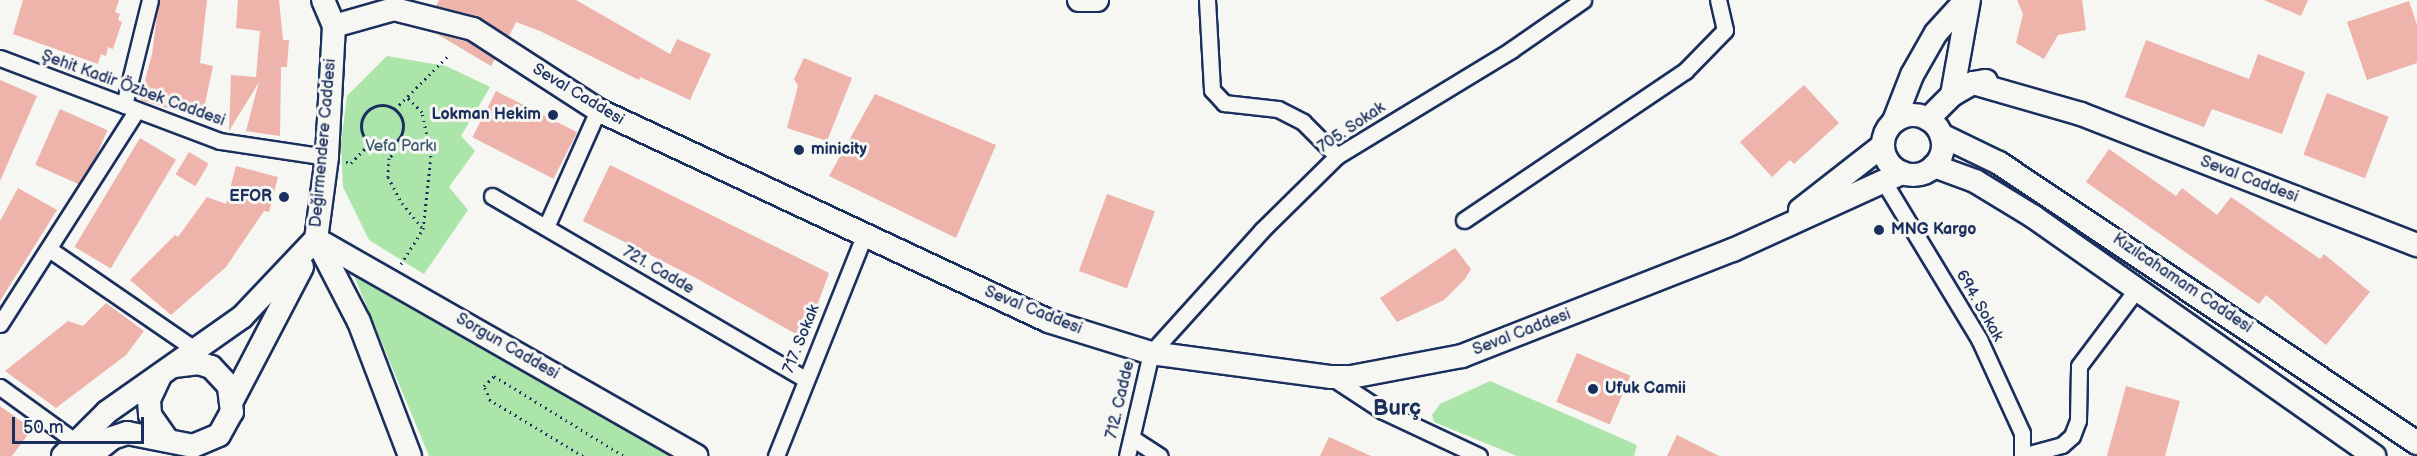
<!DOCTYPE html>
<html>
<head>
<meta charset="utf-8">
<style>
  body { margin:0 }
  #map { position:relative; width:2417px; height:456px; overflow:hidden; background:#f6f6f2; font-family:"Balsamiq Sans",sans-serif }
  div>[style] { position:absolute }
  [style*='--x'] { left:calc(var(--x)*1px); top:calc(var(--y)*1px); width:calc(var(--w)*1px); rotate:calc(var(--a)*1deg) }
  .green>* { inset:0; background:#abe5aa }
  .building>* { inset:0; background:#eeb3ab; transform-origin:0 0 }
  .path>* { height:3px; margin-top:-1.5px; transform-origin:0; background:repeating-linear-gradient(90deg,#1b2f5e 0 1.5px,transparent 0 6px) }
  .path>.ring { margin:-1.5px; padding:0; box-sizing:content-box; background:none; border:3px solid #1b2f5e; border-radius:50% }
  .roads { filter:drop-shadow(2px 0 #1b2f5e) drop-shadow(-2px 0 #1b2f5e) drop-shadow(0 2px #1b2f5e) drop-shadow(0 -2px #1b2f5e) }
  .street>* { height:15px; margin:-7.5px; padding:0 7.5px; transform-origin:7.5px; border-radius:7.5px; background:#f6f6f2 }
  .secondary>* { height:22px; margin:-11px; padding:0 11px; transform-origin:11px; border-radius:11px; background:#f6f6f2 }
  .secondary>.ring { margin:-11px; padding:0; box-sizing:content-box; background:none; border:22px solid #f6f6f2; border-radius:50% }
  .dots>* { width:16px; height:16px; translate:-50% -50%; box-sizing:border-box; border:3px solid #f6f6f2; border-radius:50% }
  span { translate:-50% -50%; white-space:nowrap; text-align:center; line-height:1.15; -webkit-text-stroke:6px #f6f6f2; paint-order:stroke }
  .street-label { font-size:16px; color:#1b2f5e }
  .poi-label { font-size:16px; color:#1b2f5e; font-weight:700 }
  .right { translate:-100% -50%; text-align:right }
  .left { translate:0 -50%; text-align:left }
  .park-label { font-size:16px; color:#3f5c71 }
  .district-label { font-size:22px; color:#1b2f5e; font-weight:700 }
  .scale { position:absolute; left:12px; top:417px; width:132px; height:27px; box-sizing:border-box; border:3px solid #1b2f5e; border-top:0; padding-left:8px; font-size:18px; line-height:21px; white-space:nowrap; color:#1b2f5e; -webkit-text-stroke:4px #f6f6f2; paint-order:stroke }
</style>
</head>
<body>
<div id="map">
  <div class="green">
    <i style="clip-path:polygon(387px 56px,446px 66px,490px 87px,461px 136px,475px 151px,449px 187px,468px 210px,424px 274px,369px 240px,343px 187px,341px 143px,347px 96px)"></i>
    <i style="clip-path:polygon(350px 266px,677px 456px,429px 456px)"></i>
    <i style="clip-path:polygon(1490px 381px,1637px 445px,1634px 456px,1517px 456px,1434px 422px,1432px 415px,1440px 404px)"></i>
  </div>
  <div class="building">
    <i style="clip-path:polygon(23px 0,119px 0,115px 12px,120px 14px,118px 20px,122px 22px,113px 49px,108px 47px,106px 56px,101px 54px,98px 64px,13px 34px)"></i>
    <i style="clip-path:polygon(159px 0,207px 0,200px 63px,213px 66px,202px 118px,140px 100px,152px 54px)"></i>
    <i style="clip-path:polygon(238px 0,279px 0,283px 40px,289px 40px,287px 67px,281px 67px,280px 136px,246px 131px,259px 82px,229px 131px,231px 75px,256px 77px,260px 31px,236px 28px)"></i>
    <i style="clip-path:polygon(439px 0,576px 0,670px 54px,677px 39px,711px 54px,690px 100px,640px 77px,639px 80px,540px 31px,516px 22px,509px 36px,477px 16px,436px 6px)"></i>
    <i style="clip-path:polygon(2017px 0,2082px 0,2086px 30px,2058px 35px,2044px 59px,2016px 43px,2023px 14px)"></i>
    <i style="clip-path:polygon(2264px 0,2308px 0,2301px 16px)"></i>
    <i style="clip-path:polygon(2409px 1px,2417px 25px,2417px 63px,2367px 80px,2347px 22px)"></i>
    <i style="clip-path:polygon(437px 34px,468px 42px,495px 59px,491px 66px)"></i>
    <i style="clip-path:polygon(2146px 40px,2249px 79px,2258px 54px,2305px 72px,2282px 134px,2212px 109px,2204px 127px,2125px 97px)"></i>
    <i style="clip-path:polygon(804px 58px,852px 78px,827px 141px,787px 128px,798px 86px,794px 79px)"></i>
    <i style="clip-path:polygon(0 80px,37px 96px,0 181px)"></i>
    <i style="clip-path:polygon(1804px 85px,1839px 123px,1794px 164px,1790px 160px,1772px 177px,1740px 142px)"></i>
    <i style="left:496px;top:91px;width:91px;height:52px;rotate:27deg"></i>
    <i style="left:2327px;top:93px;width:66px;height:66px;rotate:21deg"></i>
    <i style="clip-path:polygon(875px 94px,996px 145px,956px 238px,829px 176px)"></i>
    <i style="left:60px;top:109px;width:52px;height:61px;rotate:24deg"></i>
    <i style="left:140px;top:138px;width:42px;height:127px;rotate:31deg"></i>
    <i style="clip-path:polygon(2109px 149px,2176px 196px,2182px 188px,2217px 215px,2231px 197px,2320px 259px,2324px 254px,2370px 292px,2326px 345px,2266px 295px,2259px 304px,2086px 182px)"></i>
    <i style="left:189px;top:152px;width:23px;height:26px;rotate:31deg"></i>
    <i style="clip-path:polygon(610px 165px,829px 273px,805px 339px,694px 277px,583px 221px)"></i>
    <i style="clip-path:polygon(236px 166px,278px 177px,269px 212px,264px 211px,226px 267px,171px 315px,130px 280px,175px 235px,178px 237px,207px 197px,226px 204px)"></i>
    <i style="clip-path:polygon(18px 188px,57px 210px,0 301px,0 221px)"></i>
    <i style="left:1107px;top:194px;width:51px;height:82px;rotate:20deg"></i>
    <i style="clip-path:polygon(1455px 248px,1471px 269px,1465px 279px,1444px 300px,1397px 322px,1380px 298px)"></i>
    <i style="clip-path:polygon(106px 303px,144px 331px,126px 355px,56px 408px,5px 371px,68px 321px,83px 326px)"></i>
    <i style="left:1577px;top:353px;width:58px;height:53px;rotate:23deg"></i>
    <i style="clip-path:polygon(2126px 386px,2180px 401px,2165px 456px,2107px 456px)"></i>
    <i style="clip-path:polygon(0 406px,32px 429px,12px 456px,0 456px)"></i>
    <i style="clip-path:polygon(1677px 435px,1719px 456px,1667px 456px)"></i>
    <i style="clip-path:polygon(1329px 437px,1371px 456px,1320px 456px)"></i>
  </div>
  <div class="path">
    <i class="ring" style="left:361px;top:105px;width:39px;height:39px"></i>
    <i style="--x:395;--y:109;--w:75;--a:-45"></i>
    <i style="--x:393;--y:144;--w:8;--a:67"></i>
    <i style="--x:396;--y:151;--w:10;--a:135"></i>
    <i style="--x:389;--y:158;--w:19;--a:93"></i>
    <i style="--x:388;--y:177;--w:30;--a:62"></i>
    <i style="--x:402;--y:203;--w:33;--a:51"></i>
    <i style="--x:346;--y:162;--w:5;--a:11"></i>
    <i style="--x:351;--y:163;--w:28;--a:-46"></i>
    <i style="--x:401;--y:264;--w:41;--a:-57.8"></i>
    <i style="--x:423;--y:229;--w:72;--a:-83.7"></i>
    <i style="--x:431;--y:157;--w:46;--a:-101.3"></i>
    <i style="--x:422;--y:112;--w:23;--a:-135"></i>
    <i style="--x:583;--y:456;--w:109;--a:-148.9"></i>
    <i style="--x:490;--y:400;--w:15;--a:-113"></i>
    <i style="--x:484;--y:386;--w:14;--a:-45"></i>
    <i style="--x:494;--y:376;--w:153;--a:31.6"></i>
  </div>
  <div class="roads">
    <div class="street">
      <i style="--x:1207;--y:0;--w:90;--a:86.8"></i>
      <i style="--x:1212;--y:90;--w:18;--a:47"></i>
      <i style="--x:1224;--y:103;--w:54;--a:6.3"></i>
      <i style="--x:1278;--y:109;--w:28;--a:27"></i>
      <i style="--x:1303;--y:122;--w:48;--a:45"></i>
      <i style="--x:0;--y:58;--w:235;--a:20.7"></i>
      <i style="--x:220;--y:141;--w:108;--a:8.5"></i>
      <i style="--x:124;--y:105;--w:108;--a:-76.1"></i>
      <i style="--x:1884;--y:182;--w:184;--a:58.8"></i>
      <i style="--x:1979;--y:339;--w:103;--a:65.4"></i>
      <i style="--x:2022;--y:433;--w:23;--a:90"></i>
      <i style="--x:492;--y:196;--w:363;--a:30.3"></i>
      <i style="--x:1464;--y:220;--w:267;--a:-34"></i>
      <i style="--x:1685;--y:71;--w:57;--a:-45.7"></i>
      <i style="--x:1725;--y:30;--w:31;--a:-103"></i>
      <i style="--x:546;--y:227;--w:128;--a:-66"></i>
      <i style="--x:49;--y:249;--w:178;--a:34.5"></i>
      <i style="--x:0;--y:324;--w:254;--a:-57.4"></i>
      <i style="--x:1331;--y:377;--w:62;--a:33.2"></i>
      <i style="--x:1383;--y:411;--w:106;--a:25.1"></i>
      <i style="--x:0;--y:387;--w:94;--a:35.9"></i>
      <i style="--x:1132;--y:438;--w:33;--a:33"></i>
      <i style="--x:776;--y:456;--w:237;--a:-68.2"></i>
      <i style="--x:1127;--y:456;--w:106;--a:-76.9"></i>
      <i style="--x:1151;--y:353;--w:166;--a:-47.9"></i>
      <i style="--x:1262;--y:230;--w:105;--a:-44.6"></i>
      <i style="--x:1337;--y:156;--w:204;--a:-31.3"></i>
      <i style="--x:1511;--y:50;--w:88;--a:-34.8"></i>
      <i style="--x:2022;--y:456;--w:41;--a:-15.4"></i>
      <i style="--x:2062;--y:445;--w:13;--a:-42"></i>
      <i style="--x:2072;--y:436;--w:17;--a:-69"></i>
      <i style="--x:2078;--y:420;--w:54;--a:-88.9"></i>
      <i style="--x:2079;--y:366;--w:95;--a:-53.1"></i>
    </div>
    <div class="secondary">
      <i style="--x:323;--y:0;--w:28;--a:67"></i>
      <i style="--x:334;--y:26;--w:131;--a:93.1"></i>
      <i style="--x:327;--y:157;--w:83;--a:97.6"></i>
      <i style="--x:316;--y:239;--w:93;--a:62.6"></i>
      <i style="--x:359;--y:322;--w:143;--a:69.2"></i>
      <i style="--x:1079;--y:0;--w:18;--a:0"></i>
      <i style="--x:334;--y:26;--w:62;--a:-15.8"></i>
      <i style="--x:394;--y:9;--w:81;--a:14.2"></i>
      <i style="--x:473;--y:29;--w:149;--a:32.9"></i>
      <i style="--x:598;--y:110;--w:497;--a:25.1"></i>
      <i style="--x:1048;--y:321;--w:108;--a:17.3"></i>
      <i style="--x:1151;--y:353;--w:182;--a:7.6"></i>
      <i style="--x:1331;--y:377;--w:20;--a:0"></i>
      <i style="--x:1351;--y:377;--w:113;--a:-10.7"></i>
      <i style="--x:1462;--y:356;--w:291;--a:-21.4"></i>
      <i style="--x:1733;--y:250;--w:186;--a:-24.5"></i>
      <i style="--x:1973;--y:83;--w:112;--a:16"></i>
      <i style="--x:2081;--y:114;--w:361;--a:21.3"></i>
      <i style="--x:1952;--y:95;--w:97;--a:-79.9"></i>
      <i class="ring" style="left:1883px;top:115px;width:38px;height:38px"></i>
      <i style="--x:1928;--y:119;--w:34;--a:-45"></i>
      <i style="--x:1952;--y:95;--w:24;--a:-30"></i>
      <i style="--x:1973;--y:83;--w:13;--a:-9"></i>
      <i style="--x:1894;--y:121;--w:49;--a:-68.6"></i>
      <i style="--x:1912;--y:75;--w:48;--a:-60.3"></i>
      <i style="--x:1936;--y:33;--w:45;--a:-47.7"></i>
      <i style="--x:1941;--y:135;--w:64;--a:25.8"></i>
      <i style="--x:1999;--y:163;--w:503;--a:33.82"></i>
      <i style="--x:1934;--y:166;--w:44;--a:20.1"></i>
      <i style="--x:1975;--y:181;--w:69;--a:31.4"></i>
      <i style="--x:2034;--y:217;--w:416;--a:35.1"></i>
      <i style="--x:1800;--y:210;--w:104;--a:-38"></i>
      <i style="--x:316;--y:239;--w:438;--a:29.7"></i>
      <i style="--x:160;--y:376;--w:26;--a:115"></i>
      <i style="--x:149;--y:400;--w:15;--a:86"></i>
      <i style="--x:150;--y:415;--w:28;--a:55"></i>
      <i style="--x:233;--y:399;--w:149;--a:-62.4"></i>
      <i style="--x:63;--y:456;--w:62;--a:-45"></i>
      <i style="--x:107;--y:412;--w:165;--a:-35.1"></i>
      <i style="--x:242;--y:317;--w:108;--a:-46.5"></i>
      <i style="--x:90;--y:456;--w:28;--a:-39"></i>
      <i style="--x:112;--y:438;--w:16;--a:-18"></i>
      <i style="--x:127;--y:433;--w:67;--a:11.1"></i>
      <i style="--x:193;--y:446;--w:28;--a:-23"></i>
      <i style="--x:219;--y:435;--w:26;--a:-61"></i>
      <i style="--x:232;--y:412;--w:26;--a:-97"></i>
      <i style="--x:229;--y:386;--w:26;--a:-133"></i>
      <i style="--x:211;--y:367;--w:13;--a:-162"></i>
      <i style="--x:199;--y:363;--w:25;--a:173"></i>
    </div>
  </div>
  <div class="dots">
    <i style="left:553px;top:115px;background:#1b2f5e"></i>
    <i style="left:799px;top:150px;background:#1b2f5e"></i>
    <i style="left:284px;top:197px;background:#1b2f5e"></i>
    <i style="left:1879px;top:230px;background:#1b2f5e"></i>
    <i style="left:1593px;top:389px;background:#1b2f5e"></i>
  </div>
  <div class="street-label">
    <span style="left:133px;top:89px;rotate:20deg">Şehit Kadir Özbek Caddesi</span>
    <span style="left:578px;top:95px;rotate:31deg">Seval Caddesi</span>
    <span style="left:1352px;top:128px;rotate:-34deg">705. Sokak</span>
    <span style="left:324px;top:143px;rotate:-85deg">Değirmendere Caddesi</span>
    <span style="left:2249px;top:180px;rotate:21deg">Seval Caddesi</span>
    <span style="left:658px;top:271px;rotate:30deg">721. Cadde</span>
    <span style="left:2182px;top:284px;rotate:34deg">Kızılcahamam Caddesi</span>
    <span style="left:1979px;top:306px;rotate:60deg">694. Sokak</span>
    <span style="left:1033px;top:311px;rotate:22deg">Seval Caddesi</span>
    <span style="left:1522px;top:333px;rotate:-21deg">Seval Caddesi</span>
    <span style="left:802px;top:339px;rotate:-68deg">717. Sokak</span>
    <span style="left:507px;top:347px;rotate:30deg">Sorgun Caddesi</span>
    <span style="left:1121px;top:400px;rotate:-77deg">712. Cadde</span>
  </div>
  <div class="poi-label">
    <span class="right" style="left:541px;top:115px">Lokman Hekim</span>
    <span class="left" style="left:811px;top:150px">minicity</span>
    <span class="right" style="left:272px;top:197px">EFOR</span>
    <span class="left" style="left:1891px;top:230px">MNG Kargo</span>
    <span class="left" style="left:1605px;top:389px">Ufuk Camii</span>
  </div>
  <div class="park-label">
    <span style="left:401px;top:147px">Vefa Parkı</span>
  </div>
  <div class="district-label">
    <span style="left:1397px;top:409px">Burç</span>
  </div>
  <div class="scale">50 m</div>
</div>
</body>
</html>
